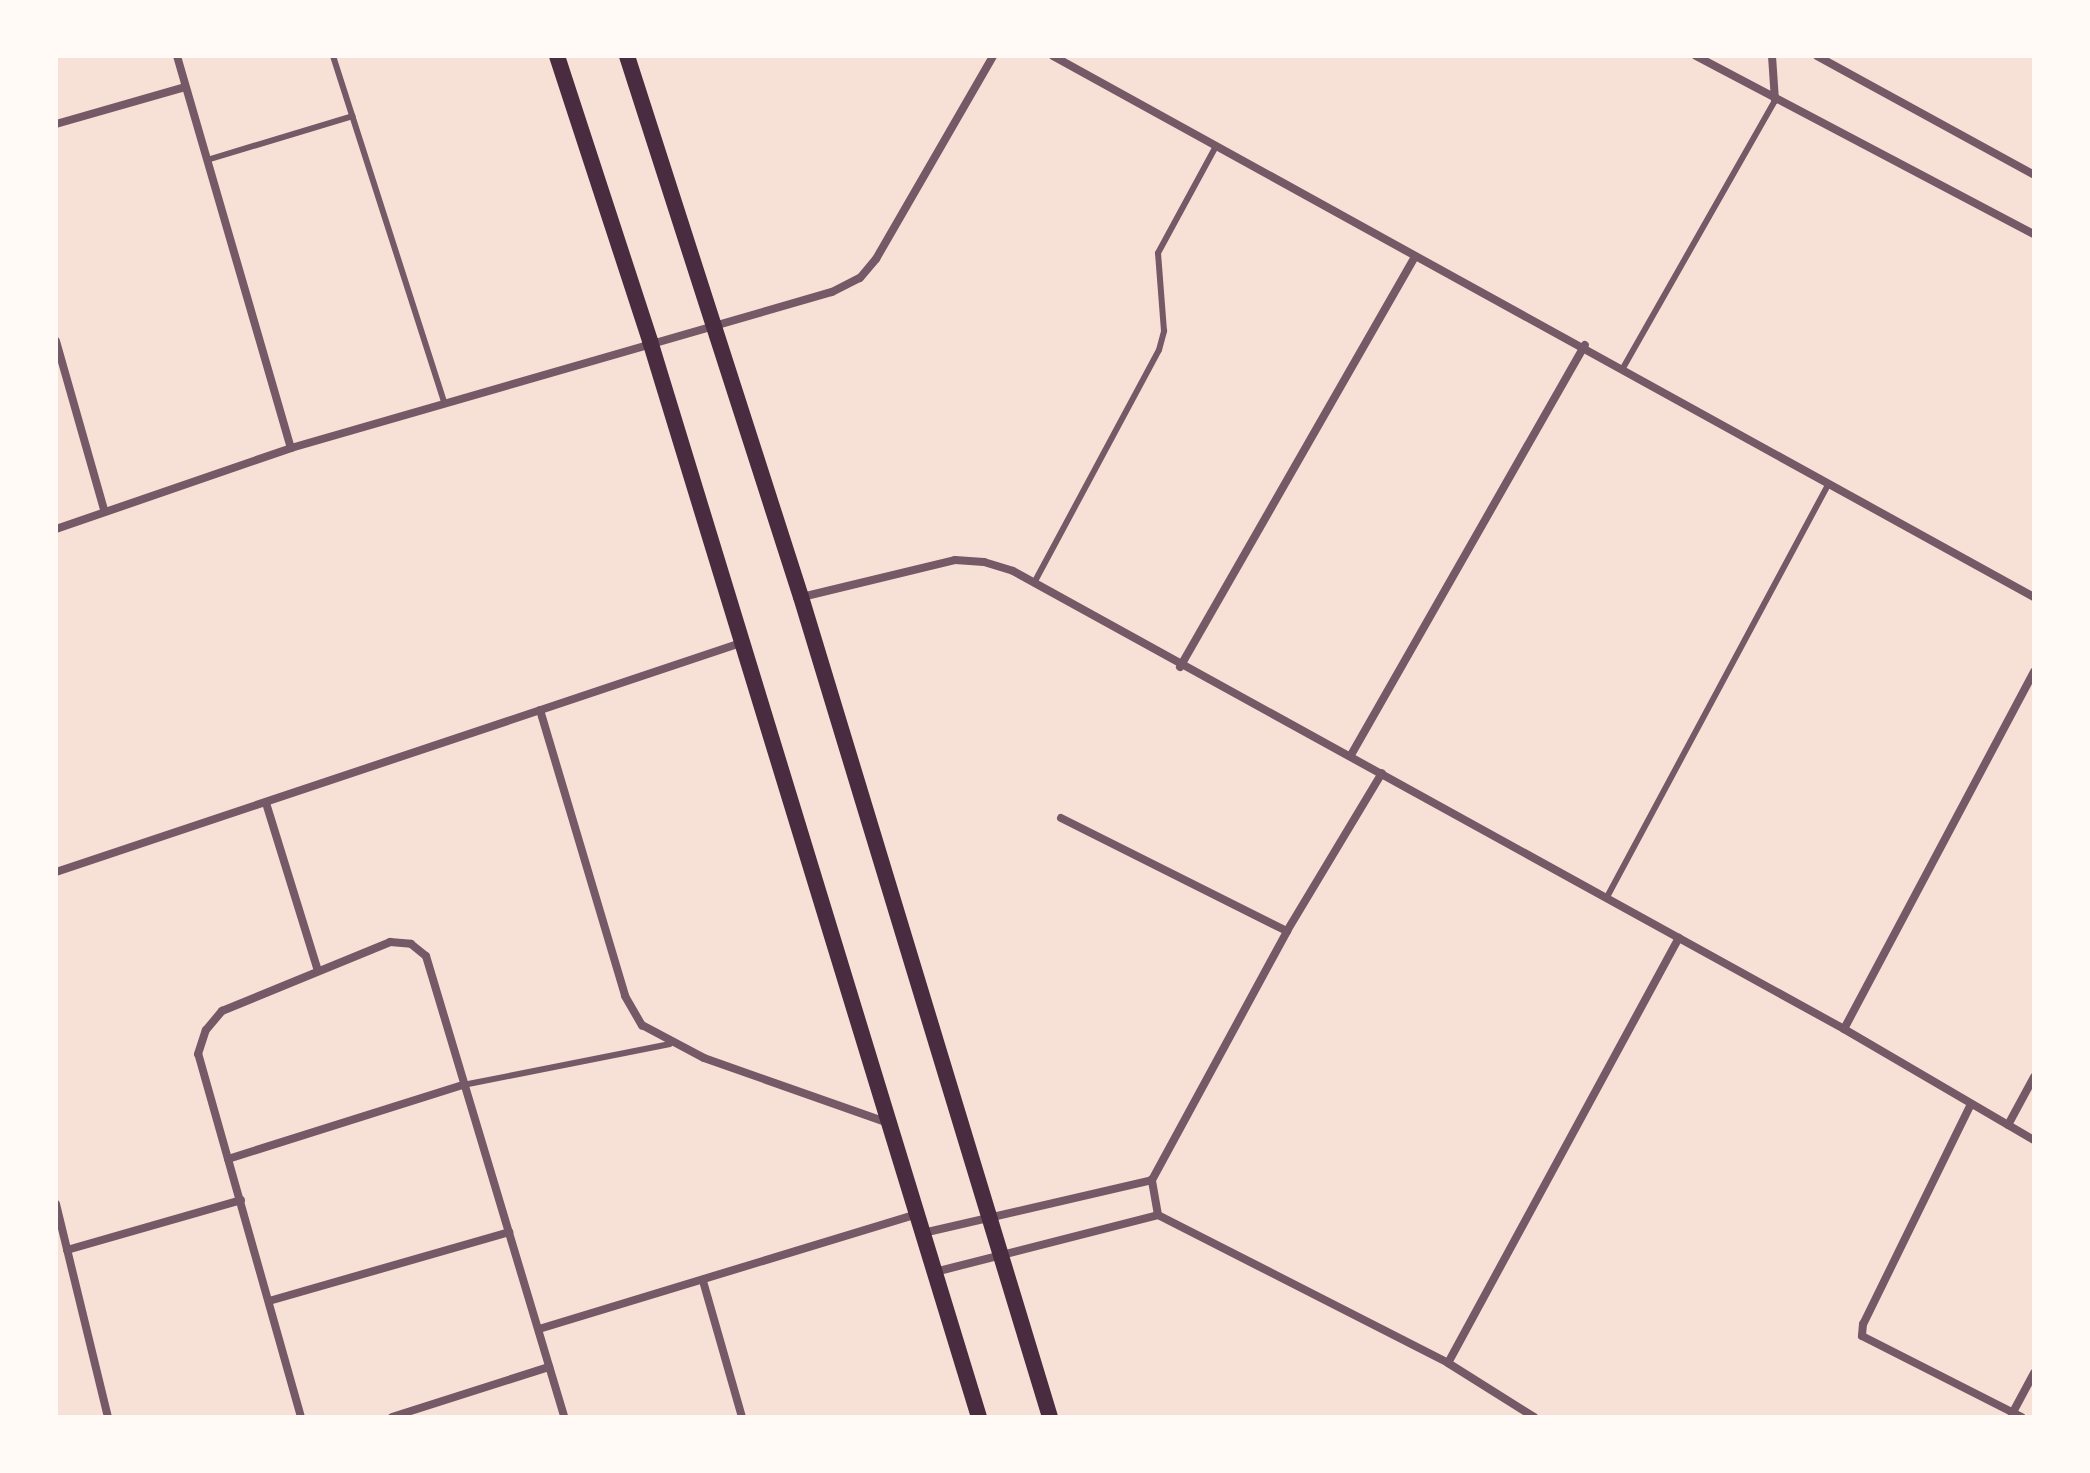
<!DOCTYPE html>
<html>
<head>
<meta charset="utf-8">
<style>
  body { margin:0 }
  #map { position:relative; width:2090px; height:1473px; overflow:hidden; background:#f7e1d7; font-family:Figtree,sans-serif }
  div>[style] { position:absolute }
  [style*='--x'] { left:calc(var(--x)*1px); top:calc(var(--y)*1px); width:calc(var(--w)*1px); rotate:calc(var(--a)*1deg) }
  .service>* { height:6px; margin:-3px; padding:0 3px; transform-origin:3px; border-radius:3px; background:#755966 }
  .minor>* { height:8px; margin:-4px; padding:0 4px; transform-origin:4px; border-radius:4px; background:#755966 }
  .secondary>* { height:16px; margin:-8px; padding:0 8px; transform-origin:8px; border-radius:8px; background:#4a2c40 }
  span { translate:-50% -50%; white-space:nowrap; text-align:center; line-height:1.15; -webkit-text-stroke:7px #fffaf5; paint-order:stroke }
  .frame { position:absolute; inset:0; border:58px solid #fffaf5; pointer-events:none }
</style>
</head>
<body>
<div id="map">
  <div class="service">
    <i style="--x:333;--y:56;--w:362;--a:72.2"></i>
    <i style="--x:207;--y:160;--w:152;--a:-16.8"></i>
    <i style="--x:1623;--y:368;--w:308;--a:-60.4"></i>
    <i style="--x:1034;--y:583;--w:264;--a:-61.8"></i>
    <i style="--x:1159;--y:350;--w:20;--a:-75"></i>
    <i style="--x:1164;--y:331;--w:78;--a:-94.4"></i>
    <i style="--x:1158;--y:253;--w:122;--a:-61.5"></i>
    <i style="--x:1607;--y:897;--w:468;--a:-61.8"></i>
    <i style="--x:463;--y:1085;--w:211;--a:-11.2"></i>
  </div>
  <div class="minor">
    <i style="--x:177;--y:56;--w:408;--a:73.8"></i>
    <i style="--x:1053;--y:56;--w:1120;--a:28.88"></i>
    <i style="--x:1696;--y:56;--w:382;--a:27.8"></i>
    <i style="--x:1772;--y:56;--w:44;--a:86.1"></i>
    <i style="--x:1817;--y:56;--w:247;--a:28.7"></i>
    <i style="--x:56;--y:124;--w:134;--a:-16"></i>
    <i style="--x:56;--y:341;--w:175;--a:74.1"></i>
    <i style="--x:56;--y:529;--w:249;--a:-19"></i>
    <i style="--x:291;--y:448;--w:563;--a:-16.09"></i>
    <i style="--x:832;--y:292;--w:31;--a:-27"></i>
    <i style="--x:860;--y:278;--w:25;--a:-50"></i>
    <i style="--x:876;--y:259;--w:234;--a:-60"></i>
    <i style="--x:802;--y:597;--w:157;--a:-13.6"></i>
    <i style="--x:955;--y:560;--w:29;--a:4"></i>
    <i style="--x:984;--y:562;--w:30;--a:17"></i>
    <i style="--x:1013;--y:571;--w:949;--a:28.86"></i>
    <i style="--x:1844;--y:1029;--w:220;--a:30.3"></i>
    <i style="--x:1180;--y:667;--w:473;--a:-60.2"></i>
    <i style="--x:540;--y:710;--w:298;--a:73.4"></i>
    <i style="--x:625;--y:996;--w:34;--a:60"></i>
    <i style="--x:642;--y:1025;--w:70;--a:28"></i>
    <i style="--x:704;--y:1058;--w:196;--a:19.4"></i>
    <i style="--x:1351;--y:755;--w:472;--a:-60.3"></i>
    <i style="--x:266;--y:803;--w:173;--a:72.8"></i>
    <i style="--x:1061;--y:818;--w:253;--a:26.6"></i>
    <i style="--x:56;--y:872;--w:722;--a:-18.49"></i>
    <i style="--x:1844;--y:1029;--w:405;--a:-62"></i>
    <i style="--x:1970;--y:1106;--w:243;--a:116.1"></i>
    <i style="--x:1863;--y:1324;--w:12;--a:95"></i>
    <i style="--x:1862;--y:1336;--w:179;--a:26.9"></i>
    <i style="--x:2008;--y:1125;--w:55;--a:-61.6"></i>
    <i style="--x:228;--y:1159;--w:246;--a:-17.5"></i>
    <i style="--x:56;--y:1204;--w:219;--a:76.3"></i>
    <i style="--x:1158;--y:1215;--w:36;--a:-100"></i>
    <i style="--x:1152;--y:1180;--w:283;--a:-61.5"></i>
    <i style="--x:1287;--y:931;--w:184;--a:-59"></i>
    <i style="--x:923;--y:1233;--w:235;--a:-13"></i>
    <i style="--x:67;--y:1250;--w:181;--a:-16"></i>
    <i style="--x:935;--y:1272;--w:230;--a:-14.3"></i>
    <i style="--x:1158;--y:1215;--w:326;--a:27"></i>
    <i style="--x:1448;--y:1363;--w:102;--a:32.1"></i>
    <i style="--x:703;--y:1281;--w:141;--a:74"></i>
    <i style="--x:269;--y:1301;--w:250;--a:-16"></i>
    <i style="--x:539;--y:1329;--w:395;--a:-16.9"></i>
    <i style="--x:1448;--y:1363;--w:484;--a:-61.5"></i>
    <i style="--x:2012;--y:1414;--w:47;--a:-61.8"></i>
    <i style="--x:301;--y:1417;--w:377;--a:-105.8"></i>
    <i style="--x:198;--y:1054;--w:25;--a:-72"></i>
    <i style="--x:206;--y:1030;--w:25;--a:-50"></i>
    <i style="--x:222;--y:1011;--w:182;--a:-22.3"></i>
    <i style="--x:390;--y:942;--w:21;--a:5"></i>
    <i style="--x:411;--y:944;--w:19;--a:39"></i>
    <i style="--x:426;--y:956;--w:481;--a:73.3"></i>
    <i style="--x:392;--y:1417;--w:165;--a:-17.7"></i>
  </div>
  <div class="secondary">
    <i style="--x:557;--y:56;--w:300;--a:71.9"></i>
    <i style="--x:650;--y:341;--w:1125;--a:73"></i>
    <i style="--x:627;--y:56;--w:568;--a:72.17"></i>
    <i style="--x:801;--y:597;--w:857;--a:73.11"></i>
  </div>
  <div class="frame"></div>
</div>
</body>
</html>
